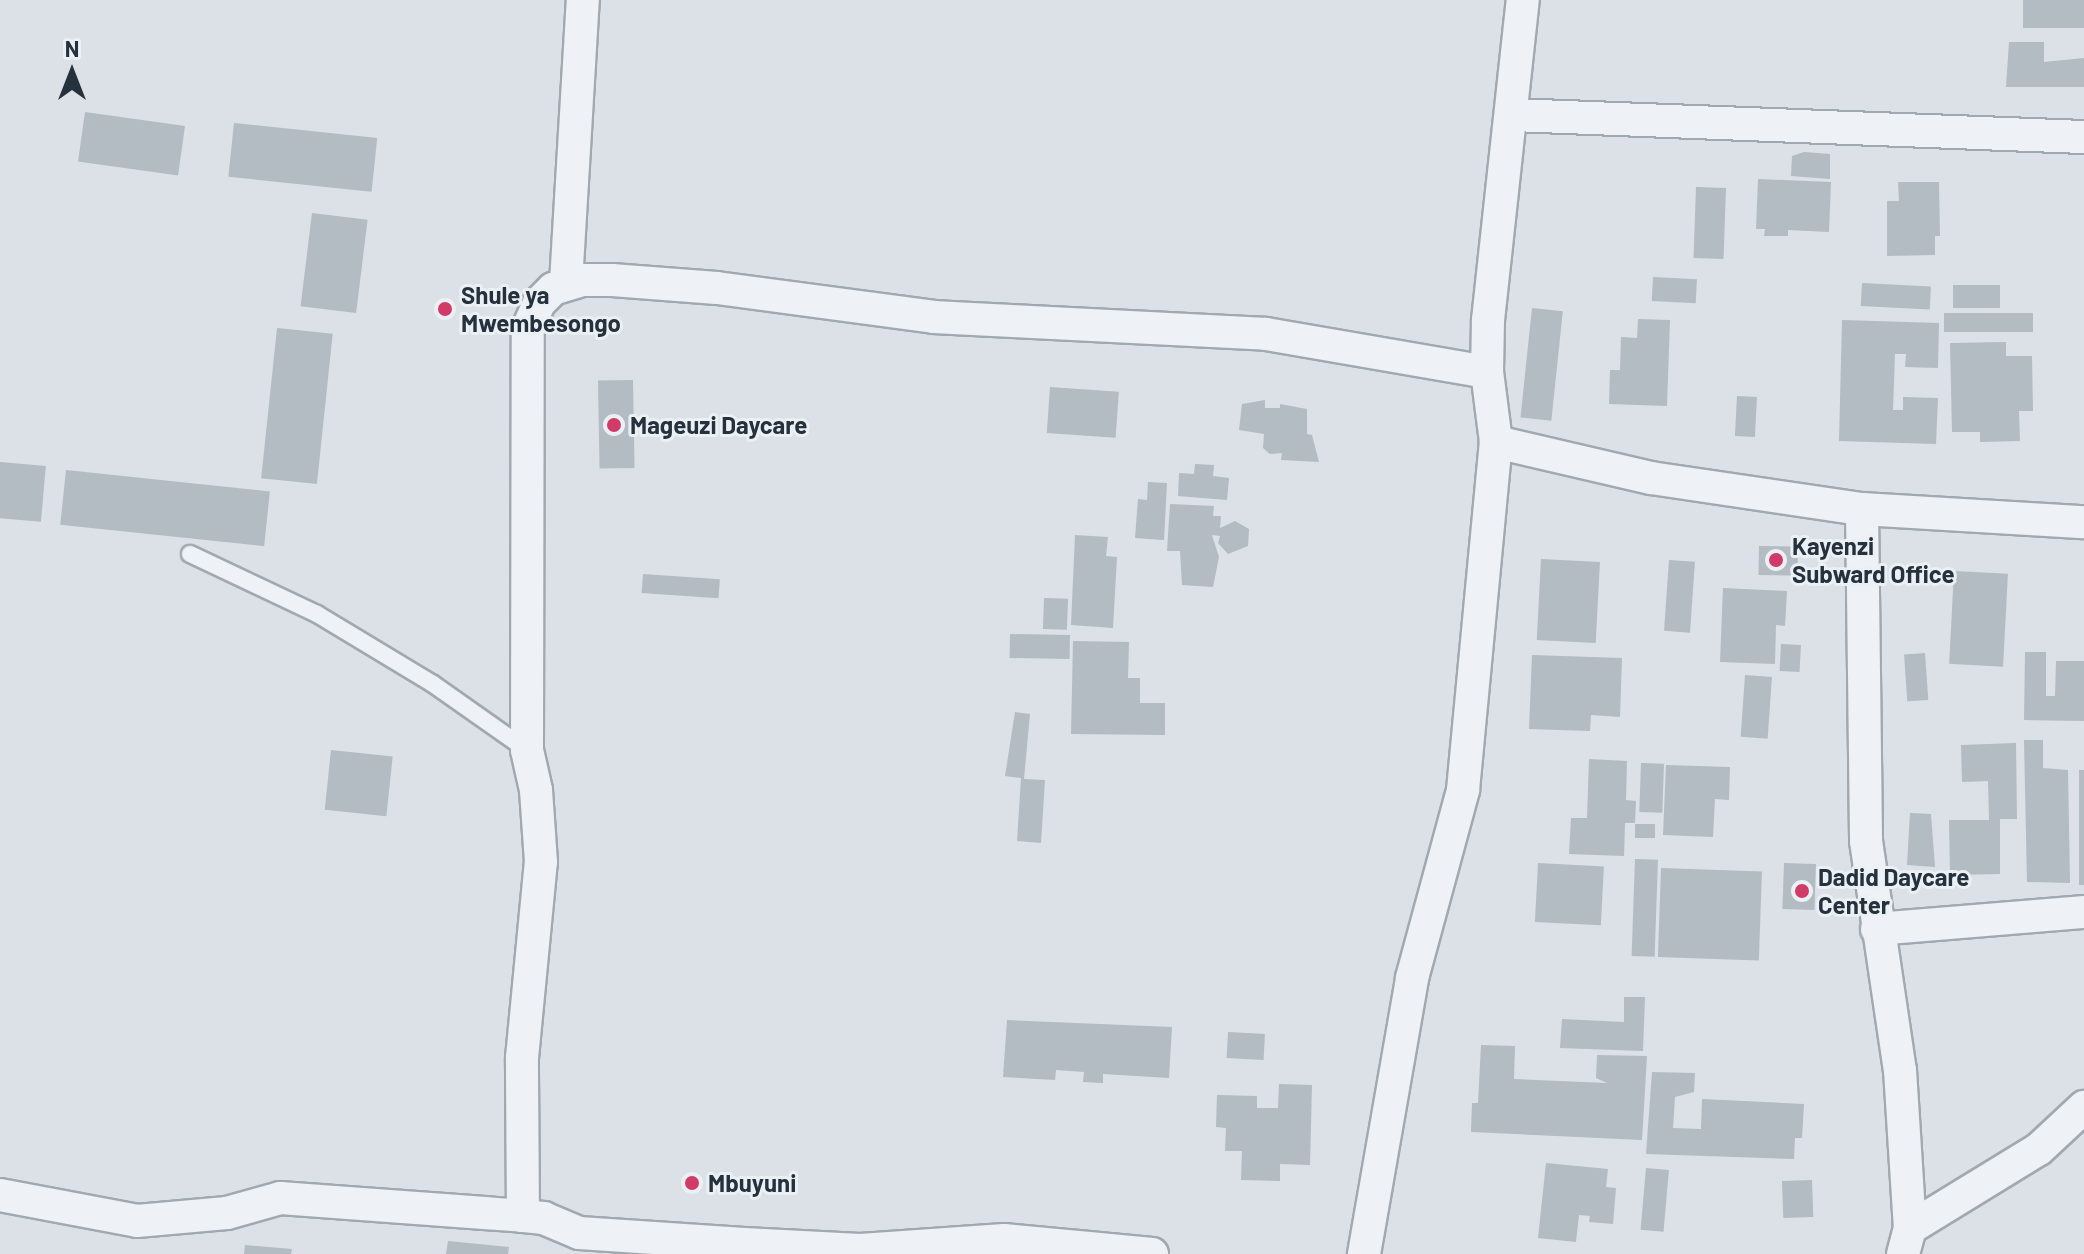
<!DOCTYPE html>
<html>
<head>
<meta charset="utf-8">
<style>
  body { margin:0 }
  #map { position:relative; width:2084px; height:1254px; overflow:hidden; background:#dbe1e6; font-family:Barlow,sans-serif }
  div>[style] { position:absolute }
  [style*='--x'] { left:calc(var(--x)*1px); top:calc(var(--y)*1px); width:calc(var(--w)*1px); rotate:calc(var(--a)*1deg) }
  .building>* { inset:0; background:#b3bbc3; transform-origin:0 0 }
  .roads { filter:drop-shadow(2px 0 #a1a9b0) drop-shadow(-2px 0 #a1a9b0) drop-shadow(0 2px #a1a9b0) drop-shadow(0 -2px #a1a9b0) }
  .service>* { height:16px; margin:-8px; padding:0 8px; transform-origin:8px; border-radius:8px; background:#eef1f5 }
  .minor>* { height:32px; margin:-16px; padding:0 16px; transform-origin:16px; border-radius:16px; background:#eef1f5 }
  .dots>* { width:22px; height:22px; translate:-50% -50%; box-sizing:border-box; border:4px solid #ebf0f4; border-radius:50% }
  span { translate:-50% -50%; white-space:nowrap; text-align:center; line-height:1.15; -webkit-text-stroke:6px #ebf0f4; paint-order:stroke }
  .poi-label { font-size:24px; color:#25313d; font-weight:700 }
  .left { translate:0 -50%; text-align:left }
  .north { position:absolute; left:32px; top:32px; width:80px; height:80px; -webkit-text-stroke:6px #ebf0f4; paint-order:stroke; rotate:0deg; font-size:22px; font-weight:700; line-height:32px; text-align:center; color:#25313d }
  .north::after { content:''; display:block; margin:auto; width:28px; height:36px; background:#25313d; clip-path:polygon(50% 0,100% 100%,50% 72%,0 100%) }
</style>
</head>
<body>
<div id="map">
  <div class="building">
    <i style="left:2023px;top:0;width:61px;height:28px"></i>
    <i style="clip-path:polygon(2009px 42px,2044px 42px,2044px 62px,2084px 58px,2084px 87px,2006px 87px)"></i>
    <i style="left:85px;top:112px;width:101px;height:50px;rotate:8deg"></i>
    <i style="left:234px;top:123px;width:144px;height:54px;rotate:6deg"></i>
    <i style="clip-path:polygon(1804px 152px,1830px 154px,1830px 179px,1791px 176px,1792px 156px)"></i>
    <i style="clip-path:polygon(1758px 179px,1831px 182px,1829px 232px,1788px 230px,1788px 236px,1764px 236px,1765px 229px,1756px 229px)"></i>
    <i style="clip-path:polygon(1898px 182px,1939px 182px,1940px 236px,1935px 236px,1935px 255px,1887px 256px,1887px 201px,1899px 201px)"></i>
    <i style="left:1696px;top:187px;width:30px;height:71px;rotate:2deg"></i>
    <i style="left:312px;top:213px;width:56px;height:94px;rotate:7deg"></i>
    <i style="left:1653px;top:277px;width:44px;height:24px;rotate:3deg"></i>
    <i style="left:1862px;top:283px;width:69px;height:23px;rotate:3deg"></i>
    <i style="left:1953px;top:285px;width:47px;height:23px"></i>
    <i style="left:1532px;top:308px;width:31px;height:110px;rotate:6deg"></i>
    <i style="left:1944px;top:313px;width:89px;height:19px"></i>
    <i style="clip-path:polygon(1638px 319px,1670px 320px,1667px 406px,1609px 404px,1610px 370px,1620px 370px,1621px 337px,1637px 338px)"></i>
    <i style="clip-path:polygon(1842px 320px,1939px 323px,1938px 368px,1905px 367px,1906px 354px,1895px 354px,1893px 410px,1903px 410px,1903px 397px,1938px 398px,1936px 444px,1839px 441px)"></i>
    <i style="left:277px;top:328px;width:56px;height:151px;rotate:6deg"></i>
    <i style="clip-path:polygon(2006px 342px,2006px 356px,2032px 356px,2033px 411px,2019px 411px,2020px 441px,1980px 442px,1980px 432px,1952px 432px,1950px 343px)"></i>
    <i style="left:633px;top:380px;width:88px;height:35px;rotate:89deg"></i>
    <i style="left:1050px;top:387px;width:69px;height:46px;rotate:4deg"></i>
    <i style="left:1737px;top:396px;width:20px;height:40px;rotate:3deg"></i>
    <i style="clip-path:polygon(1265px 400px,1265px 408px,1280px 408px,1280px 404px,1307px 409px,1307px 434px,1312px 435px,1319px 462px,1281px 460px,1282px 453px,1270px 454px,1263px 448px,1264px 434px,1239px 430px,1242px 404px)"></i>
    <i style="left:0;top:462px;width:46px;height:56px;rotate:5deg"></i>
    <i style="clip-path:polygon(1195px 464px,1214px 465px,1213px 476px,1229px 478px,1227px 500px,1178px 496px,1179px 473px,1194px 474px)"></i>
    <i style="left:66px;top:470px;width:205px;height:55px;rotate:6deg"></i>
    <i style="clip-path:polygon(1148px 482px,1167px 483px,1164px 540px,1135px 538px,1138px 499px,1147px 500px)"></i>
    <i style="clip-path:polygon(1170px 504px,1214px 506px,1213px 516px,1221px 516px,1220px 528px,1235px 521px,1249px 529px,1248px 546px,1228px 554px,1218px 543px,1220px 536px,1212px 535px,1219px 557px,1213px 587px,1182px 585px,1180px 551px,1167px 551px)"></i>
    <i style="clip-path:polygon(1075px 535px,1108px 537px,1106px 556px,1117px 557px,1113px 628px,1071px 625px)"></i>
    <i style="left:1759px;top:546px;width:39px;height:29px;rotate:1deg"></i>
    <i style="left:1541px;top:559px;width:59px;height:81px;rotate:3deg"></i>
    <i style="left:1669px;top:560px;width:26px;height:71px;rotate:4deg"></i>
    <i style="left:1954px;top:571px;width:54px;height:93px;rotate:3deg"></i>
    <i style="left:643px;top:574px;width:77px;height:19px;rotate:4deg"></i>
    <i style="clip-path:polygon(1723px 588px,1787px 591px,1785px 626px,1776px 625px,1775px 664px,1720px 662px)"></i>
    <i style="left:1044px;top:598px;width:24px;height:31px;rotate:2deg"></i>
    <i style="left:1010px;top:634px;width:60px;height:24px;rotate:1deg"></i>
    <i style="clip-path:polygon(1073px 641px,1129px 642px,1128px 678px,1140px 678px,1140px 703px,1165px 703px,1165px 735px,1071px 734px)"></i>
    <i style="left:1781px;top:644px;width:20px;height:27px;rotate:3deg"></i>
    <i style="clip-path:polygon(2025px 652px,2046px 652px,2046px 696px,2055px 696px,2056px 661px,2084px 661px,2084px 721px,2024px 720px)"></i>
    <i style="left:1925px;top:653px;width:47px;height:21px;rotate:86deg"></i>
    <i style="clip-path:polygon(1532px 655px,1622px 658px,1620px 717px,1591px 715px,1590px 731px,1529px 729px)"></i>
    <i style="left:1745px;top:675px;width:27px;height:62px;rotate:4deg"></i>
    <i style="clip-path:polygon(1015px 712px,1030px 714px,1024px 779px,1045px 780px,1041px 843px,1017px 841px,1021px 778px,1005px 776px)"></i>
    <i style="clip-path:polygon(2024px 740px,2043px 740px,2043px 768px,2068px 770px,2070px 883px,2027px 882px)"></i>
    <i style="clip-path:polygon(2016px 743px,2017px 819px,2000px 819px,2000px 874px,1950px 875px,1949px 820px,1989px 820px,1988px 781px,1962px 782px,1961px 745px)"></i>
    <i style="left:331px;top:750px;width:62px;height:60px;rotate:6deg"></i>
    <i style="clip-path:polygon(1589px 759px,1627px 761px,1626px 800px,1636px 801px,1635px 823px,1625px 823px,1624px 856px,1569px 854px,1571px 818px,1587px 818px)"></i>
    <i style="left:1641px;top:763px;width:23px;height:49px;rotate:2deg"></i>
    <i style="clip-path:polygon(1666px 765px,1730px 767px,1729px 800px,1715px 799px,1713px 837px,1663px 835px)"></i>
    <i style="left:2079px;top:770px;width:5px;height:115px"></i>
    <i style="clip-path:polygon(1910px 813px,1931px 814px,1935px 867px,1907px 865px)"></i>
    <i style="left:1635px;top:824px;width:20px;height:14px"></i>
    <i style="left:1635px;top:859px;width:23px;height:97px;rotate:2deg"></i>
    <i style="left:1538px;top:863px;width:66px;height:59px;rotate:3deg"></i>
    <i style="left:1784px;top:863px;width:32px;height:46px;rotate:2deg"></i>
    <i style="left:1661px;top:868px;width:101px;height:89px;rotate:2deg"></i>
    <i style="clip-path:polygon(1624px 997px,1645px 997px,1643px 1051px,1560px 1048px,1562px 1019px,1624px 1022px)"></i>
    <i style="clip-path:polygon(1007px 1020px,1172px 1027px,1169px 1078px,1103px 1074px,1103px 1083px,1083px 1082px,1084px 1072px,1056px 1070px,1055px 1080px,1003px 1077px)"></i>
    <i style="left:1228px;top:1032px;width:37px;height:26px;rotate:3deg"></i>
    <i style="clip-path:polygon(1481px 1045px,1515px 1046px,1514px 1079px,1607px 1083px,1596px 1078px,1597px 1055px,1647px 1056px,1642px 1140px,1471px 1132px,1472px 1103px,1478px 1103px)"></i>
    <i style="clip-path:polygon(1652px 1072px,1695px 1073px,1694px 1092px,1675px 1097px,1673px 1128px,1701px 1129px,1702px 1099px,1804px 1104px,1802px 1138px,1795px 1138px,1794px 1159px,1646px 1154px)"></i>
    <i style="clip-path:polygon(1279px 1084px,1312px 1085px,1310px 1165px,1280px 1164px,1280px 1181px,1241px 1180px,1242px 1151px,1225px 1151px,1226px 1128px,1216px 1127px,1217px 1095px,1257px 1096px,1257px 1108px,1278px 1108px)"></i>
    <i style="clip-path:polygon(1546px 1163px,1608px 1169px,1606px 1187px,1616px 1188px,1613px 1224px,1589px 1222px,1590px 1216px,1579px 1215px,1576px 1242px,1538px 1238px)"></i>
    <i style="left:1646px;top:1168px;width:23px;height:62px;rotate:5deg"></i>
    <i style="left:1812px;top:1180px;width:37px;height:30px;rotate:88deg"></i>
    <i style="clip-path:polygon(448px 1241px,509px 1247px,508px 1254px,446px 1254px)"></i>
    <i style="clip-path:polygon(245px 1245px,292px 1249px,291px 1254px,244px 1254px)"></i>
  </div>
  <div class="roads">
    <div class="service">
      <i style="--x:190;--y:554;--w:140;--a:25.3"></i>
      <i style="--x:317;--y:614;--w:135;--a:31.1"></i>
      <i style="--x:433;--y:684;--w:115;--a:35.1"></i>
    </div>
    <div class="minor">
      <i style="--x:1513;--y:115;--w:571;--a:2.21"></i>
      <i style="--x:566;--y:283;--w:284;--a:-86.6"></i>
      <i style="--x:1496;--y:442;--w:159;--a:13.1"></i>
      <i style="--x:1651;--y:478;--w:213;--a:8.4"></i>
      <i style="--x:1862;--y:509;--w:222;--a:3.4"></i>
      <i style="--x:1862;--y:509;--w:332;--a:89.3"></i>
      <i style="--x:1866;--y:841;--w:232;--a:81.6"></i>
      <i style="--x:1900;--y:1070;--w:158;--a:86.4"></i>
      <i style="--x:1910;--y:1228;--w:27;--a:105"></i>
      <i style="--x:1877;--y:929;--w:208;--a:-4.7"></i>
      <i style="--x:0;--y:1195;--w:139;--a:10.7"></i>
      <i style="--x:137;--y:1221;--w:90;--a:-5.1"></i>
      <i style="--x:227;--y:1213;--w:55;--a:-15.8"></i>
      <i style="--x:280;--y:1198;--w:244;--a:4.2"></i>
      <i style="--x:1910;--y:1228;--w:151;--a:-31.5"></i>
      <i style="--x:2039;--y:1149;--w:62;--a:-43"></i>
      <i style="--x:1152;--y:1254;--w:149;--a:-174.6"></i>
      <i style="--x:1004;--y:1240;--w:144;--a:176"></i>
      <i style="--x:860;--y:1250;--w:116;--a:-177"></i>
      <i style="--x:744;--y:1244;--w:165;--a:-176.2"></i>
      <i style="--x:579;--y:1233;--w:38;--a:-157"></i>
      <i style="--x:544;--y:1218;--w:21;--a:-175"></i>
      <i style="--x:523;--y:1216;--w:158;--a:-90.4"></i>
      <i style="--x:522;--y:1058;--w:197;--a:-84.5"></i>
      <i style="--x:541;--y:862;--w:72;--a:-94"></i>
      <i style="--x:536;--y:790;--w:41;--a:-102.7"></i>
      <i style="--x:527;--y:750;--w:422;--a:-89.9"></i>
      <i style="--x:528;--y:328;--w:27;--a:-66"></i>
      <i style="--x:539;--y:303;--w:20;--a:-45"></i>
      <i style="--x:553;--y:289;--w:30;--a:-17"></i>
      <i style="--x:582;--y:280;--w:30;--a:0"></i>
      <i style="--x:612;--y:280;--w:105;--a:4.4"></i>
      <i style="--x:717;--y:288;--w:219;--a:7.6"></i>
      <i style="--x:934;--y:317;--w:332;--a:2.9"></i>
      <i style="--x:1266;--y:334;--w:224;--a:9.8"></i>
      <i style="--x:1364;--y:1254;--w:280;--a:-80.1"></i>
      <i style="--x:1412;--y:978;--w:195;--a:-74.8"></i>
      <i style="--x:1463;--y:790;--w:350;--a:-84.6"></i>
      <i style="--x:1496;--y:442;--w:71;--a:-97.3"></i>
      <i style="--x:1487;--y:372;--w:52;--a:-88.9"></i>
      <i style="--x:1488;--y:320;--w:322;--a:-83.8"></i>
    </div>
  </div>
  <div class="dots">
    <i style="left:445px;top:309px;background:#d03b67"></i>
    <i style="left:614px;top:425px;background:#d03b67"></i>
    <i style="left:1776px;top:560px;background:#d03b67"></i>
    <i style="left:1802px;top:891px;background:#d03b67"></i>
    <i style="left:692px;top:1183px;background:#d03b67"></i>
  </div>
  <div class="poi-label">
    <span class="left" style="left:461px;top:309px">Shule ya<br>Mwembesongo</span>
    <span class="left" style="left:630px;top:425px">Mageuzi Daycare</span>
    <span class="left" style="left:1792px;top:560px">Kayenzi<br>Subward Office</span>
    <span class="left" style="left:1818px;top:891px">Dadid Daycare<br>Center</span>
    <span class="left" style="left:708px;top:1183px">Mbuyuni</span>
  </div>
  <div class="north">N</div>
</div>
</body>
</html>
